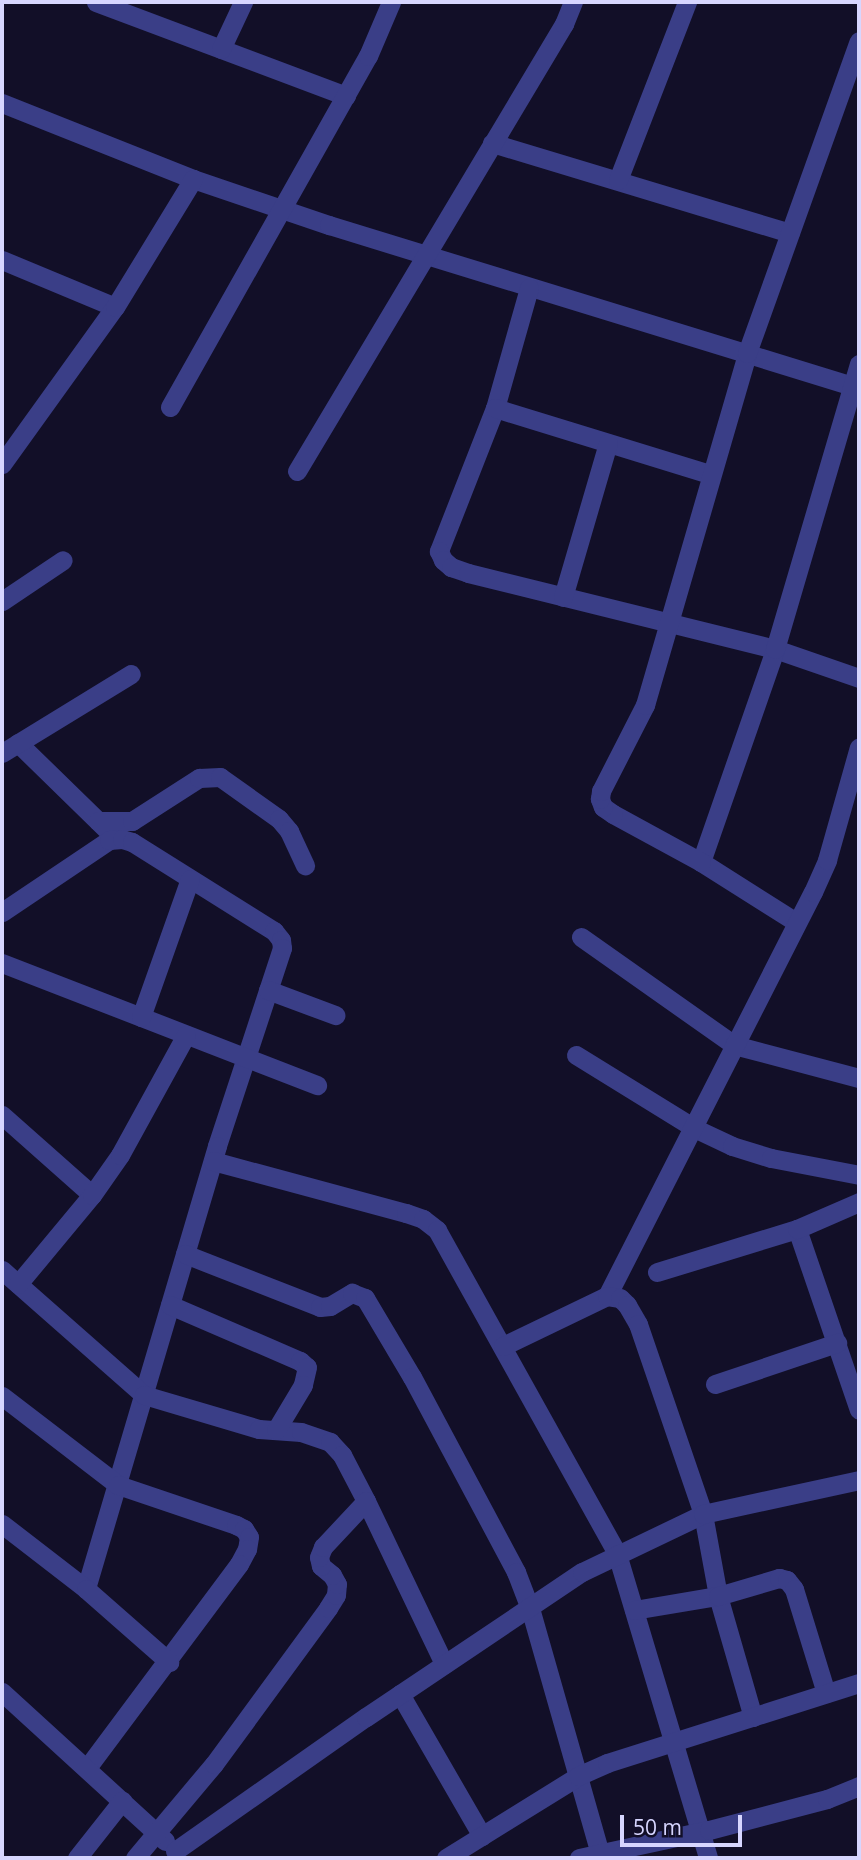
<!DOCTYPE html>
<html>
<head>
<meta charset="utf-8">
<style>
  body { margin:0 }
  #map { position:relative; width:861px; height:1860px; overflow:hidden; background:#120f28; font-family:"Open Sans",sans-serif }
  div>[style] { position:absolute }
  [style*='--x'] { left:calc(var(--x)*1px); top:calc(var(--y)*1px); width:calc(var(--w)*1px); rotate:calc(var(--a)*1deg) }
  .street>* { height:19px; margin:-9.5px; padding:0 9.5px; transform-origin:9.5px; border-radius:9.5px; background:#3a3e87 }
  span { translate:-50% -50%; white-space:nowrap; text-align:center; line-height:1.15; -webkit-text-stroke:5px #120f28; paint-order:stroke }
  .frame { position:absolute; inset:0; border:4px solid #d7d6ff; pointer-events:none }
  .scale { position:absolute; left:620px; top:1815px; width:122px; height:32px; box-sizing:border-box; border:4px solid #d7d6ff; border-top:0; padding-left:9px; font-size:21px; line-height:24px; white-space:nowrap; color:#d7d6ff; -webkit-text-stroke:5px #120f28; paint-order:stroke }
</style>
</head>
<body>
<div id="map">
  <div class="street">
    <i style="--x:96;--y:2;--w:267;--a:20.6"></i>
    <i style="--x:221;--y:49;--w:52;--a:-64.9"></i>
    <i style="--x:2;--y:103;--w:206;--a:21.7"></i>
    <i style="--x:193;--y:179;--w:144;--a:18.7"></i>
    <i style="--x:329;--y:225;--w:554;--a:17.1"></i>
    <i style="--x:492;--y:143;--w:311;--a:16.8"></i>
    <i style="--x:618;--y:180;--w:191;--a:-68.8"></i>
    <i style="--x:2;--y:260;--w:122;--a:22.6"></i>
    <i style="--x:529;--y:288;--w:125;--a:105.8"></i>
    <i style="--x:495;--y:408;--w:154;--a:111.4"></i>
    <i style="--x:439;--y:551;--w:10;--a:66"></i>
    <i style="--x:443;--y:560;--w:11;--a:41"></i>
    <i style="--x:451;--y:567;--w:18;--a:19"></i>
    <i style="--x:468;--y:573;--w:316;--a:13.9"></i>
    <i style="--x:775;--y:649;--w:89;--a:19"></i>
    <i style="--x:170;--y:407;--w:403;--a:-60.6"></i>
    <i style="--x:368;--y:56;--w:59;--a:-66.9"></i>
    <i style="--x:495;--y:408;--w:224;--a:17.1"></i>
    <i style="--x:2;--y:464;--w:193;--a:-54.3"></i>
    <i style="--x:115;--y:307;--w:150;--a:-58.6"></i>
    <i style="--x:297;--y:471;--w:521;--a:-59.15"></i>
    <i style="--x:564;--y:24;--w:24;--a:-68"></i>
    <i style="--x:563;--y:597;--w:160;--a:-73.7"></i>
    <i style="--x:2;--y:601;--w:73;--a:-33.9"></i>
    <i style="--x:18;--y:743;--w:124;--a:44.3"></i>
    <i style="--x:2;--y:753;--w:151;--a:-31.5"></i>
    <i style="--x:98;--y:821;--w:34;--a:0"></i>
    <i style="--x:132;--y:821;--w:80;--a:-32.7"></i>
    <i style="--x:199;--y:778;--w:21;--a:-3"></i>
    <i style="--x:220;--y:777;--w:72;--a:35.4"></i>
    <i style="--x:279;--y:819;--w:16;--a:50"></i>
    <i style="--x:289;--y:831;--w:38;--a:65"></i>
    <i style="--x:701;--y:862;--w:225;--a:-70.8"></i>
    <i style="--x:775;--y:649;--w:297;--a:-73.6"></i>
    <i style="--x:2;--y:912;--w:129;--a:-33.9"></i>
    <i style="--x:109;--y:840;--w:13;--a:-4"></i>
    <i style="--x:122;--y:839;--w:10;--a:17"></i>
    <i style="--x:132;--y:842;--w:168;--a:32.1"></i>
    <i style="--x:274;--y:931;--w:11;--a:52"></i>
    <i style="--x:281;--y:940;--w:8;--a:83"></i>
    <i style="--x:282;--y:948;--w:208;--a:108.2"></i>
    <i style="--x:217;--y:1146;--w:462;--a:106.5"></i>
    <i style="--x:796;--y:922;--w:112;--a:-147.7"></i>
    <i style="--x:701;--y:862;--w:100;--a:-151.4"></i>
    <i style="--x:613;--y:814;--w:12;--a:-145"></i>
    <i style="--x:603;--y:807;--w:9;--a:-111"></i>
    <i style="--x:600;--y:799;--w:8;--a:-83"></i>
    <i style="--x:601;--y:791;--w:97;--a:-62.9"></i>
    <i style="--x:645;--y:705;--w:366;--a:-73.8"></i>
    <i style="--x:747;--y:353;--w:331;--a:-70.3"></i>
    <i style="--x:581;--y:937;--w:187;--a:35.2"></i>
    <i style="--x:734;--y:1045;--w:129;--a:14.8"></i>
    <i style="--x:2;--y:963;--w:338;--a:21.2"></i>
    <i style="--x:268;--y:990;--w:72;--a:20.5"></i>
    <i style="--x:141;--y:1017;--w:146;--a:-70.5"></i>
    <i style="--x:576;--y:1055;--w:139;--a:31.7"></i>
    <i style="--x:694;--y:1128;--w:42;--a:25.3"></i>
    <i style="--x:732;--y:1146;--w:41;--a:17.1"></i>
    <i style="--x:771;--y:1158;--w:90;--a:10.9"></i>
    <i style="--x:2;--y:1115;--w:120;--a:41.6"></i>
    <i style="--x:213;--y:1161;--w:200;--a:15.1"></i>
    <i style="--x:406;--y:1213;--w:18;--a:19"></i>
    <i style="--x:423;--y:1219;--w:18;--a:38"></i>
    <i style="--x:437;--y:1230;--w:371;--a:60.9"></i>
    <i style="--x:617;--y:1554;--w:317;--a:73.3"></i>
    <i style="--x:797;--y:1229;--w:191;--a:71.1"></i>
    <i style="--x:185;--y:1254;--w:145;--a:21.4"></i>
    <i style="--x:320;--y:1307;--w:10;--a:-6"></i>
    <i style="--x:330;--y:1306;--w:26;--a:-31"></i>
    <i style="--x:352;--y:1293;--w:14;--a:21"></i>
    <i style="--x:365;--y:1298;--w:92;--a:59.3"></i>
    <i style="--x:412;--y:1377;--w:221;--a:61.9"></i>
    <i style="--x:516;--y:1572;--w:39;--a:69"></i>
    <i style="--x:530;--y:1608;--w:260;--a:74.1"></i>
    <i style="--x:2;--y:1270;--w:189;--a:41.4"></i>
    <i style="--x:144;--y:1395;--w:120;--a:16.5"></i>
    <i style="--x:259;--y:1429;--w:42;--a:4.1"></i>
    <i style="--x:301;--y:1432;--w:31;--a:19"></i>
    <i style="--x:330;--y:1442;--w:18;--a:47"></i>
    <i style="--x:342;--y:1455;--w:52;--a:62.4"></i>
    <i style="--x:366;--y:1501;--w:181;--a:64.4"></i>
    <i style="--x:657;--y:1272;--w:146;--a:-17.1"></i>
    <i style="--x:797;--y:1229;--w:68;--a:-23.5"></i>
    <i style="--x:18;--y:1284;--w:116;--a:-50.3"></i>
    <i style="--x:92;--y:1195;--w:49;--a:-55"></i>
    <i style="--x:120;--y:1155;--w:137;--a:-61.2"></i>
    <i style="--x:607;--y:1296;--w:453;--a:-63"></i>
    <i style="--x:813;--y:892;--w:35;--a:-66"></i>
    <i style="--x:827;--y:860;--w:117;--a:-74.2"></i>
    <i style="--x:170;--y:1305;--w:142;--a:23.3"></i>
    <i style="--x:300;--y:1361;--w:9;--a:41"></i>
    <i style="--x:307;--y:1367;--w:18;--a:103"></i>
    <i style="--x:303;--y:1385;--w:52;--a:121"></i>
    <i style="--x:503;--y:1346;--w:115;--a:-25.7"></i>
    <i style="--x:607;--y:1296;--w:13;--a:9"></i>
    <i style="--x:620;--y:1298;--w:10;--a:45"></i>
    <i style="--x:627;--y:1305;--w:22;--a:60"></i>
    <i style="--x:638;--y:1324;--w:201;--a:71.1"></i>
    <i style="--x:703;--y:1514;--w:83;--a:79.6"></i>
    <i style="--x:718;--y:1596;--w:126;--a:73.9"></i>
    <i style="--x:715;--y:1384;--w:129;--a:-18.6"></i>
    <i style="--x:2;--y:1396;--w:146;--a:37.5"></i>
    <i style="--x:118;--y:1485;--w:125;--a:18.7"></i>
    <i style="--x:236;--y:1525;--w:9;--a:27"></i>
    <i style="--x:244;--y:1529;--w:9;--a:58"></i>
    <i style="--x:249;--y:1537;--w:12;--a:99"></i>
    <i style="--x:247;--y:1549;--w:17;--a:118"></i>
    <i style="--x:239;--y:1564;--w:254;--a:126.7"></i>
    <i style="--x:2;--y:1524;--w:106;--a:37.7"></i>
    <i style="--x:86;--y:1589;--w:111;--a:41.3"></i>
    <i style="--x:634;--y:1610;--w:85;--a:-9.5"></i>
    <i style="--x:718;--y:1596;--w:64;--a:-16.4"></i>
    <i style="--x:779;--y:1578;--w:8;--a:14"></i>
    <i style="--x:787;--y:1580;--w:11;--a:52"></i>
    <i style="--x:794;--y:1589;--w:109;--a:72.9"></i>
    <i style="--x:2;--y:1692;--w:221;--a:42.4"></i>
    <i style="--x:400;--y:1694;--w:164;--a:60"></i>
    <i style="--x:175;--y:1851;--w:233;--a:-35.1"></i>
    <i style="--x:366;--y:1717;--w:260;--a:-33.9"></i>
    <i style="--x:582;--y:1572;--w:134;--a:-25.6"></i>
    <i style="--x:703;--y:1514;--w:160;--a:-12.3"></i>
    <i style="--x:77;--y:1858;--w:73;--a:-51.7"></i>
    <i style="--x:135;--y:1858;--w:123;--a:-50"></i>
    <i style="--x:214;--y:1764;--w:193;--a:-53.8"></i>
    <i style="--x:328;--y:1608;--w:15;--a:-58"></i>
    <i style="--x:336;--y:1595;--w:11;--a:-85"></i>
    <i style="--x:337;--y:1584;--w:10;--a:-119"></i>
    <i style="--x:332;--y:1575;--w:14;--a:-141"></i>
    <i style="--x:321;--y:1566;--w:9;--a:-103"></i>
    <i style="--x:319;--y:1557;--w:11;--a:-68"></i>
    <i style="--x:323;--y:1547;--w:63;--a:-46.9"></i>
    <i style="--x:446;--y:1858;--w:155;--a:-31.8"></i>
    <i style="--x:578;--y:1776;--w:32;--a:-24"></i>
    <i style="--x:607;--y:1763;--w:264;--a:-17.6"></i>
    <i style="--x:579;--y:1858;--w:133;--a:-12.2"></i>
    <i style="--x:709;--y:1830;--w:122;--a:-14.7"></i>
    <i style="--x:827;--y:1799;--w:35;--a:-22"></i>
  </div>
  <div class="frame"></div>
  <div class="scale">50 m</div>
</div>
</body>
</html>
